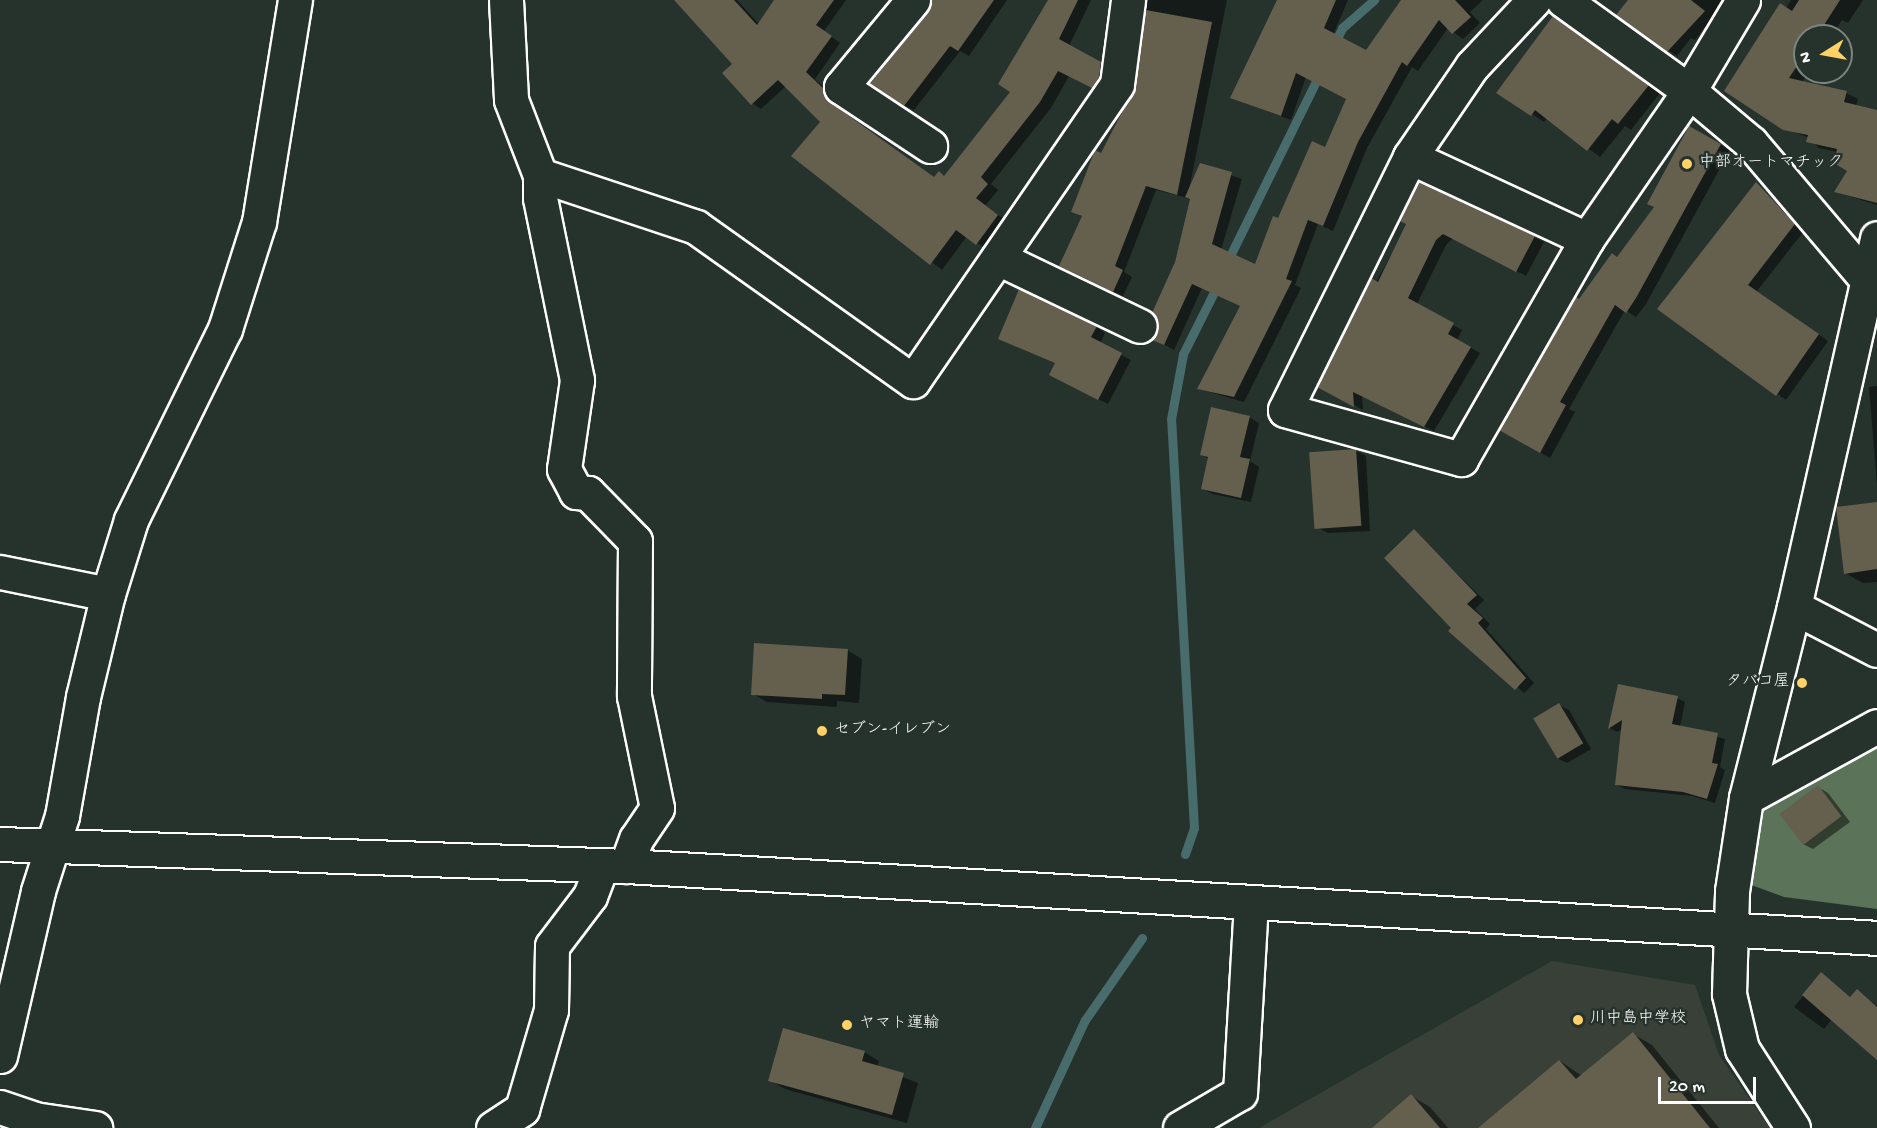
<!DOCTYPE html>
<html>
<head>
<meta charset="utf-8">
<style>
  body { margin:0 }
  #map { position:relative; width:1877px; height:1128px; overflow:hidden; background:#26332d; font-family:"Gochi Hand","Klee One",sans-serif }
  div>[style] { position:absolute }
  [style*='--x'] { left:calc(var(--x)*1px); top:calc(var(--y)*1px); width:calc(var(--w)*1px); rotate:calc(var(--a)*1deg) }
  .built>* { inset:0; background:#394037 }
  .green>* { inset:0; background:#5b7358 }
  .shadow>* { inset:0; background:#0007 }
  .stream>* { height:9px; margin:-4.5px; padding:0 4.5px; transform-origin:4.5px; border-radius:4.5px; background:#486c6c }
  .building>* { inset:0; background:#655f4e; transform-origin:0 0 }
  .roads { filter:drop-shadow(2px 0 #fff) drop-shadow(-2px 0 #fff) drop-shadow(0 2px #fff) drop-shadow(0 -2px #fff) }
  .minor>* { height:33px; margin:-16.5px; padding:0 16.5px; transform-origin:16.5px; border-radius:16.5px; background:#26332d }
  .dots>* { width:16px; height:16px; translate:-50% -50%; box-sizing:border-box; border:3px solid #26332d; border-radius:50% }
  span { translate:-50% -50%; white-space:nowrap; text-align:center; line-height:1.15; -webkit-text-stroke:5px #26332d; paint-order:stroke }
  .poi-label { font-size:16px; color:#fff }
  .left { translate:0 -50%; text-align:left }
  .right { translate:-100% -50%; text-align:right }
  .north { position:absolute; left:1793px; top:24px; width:60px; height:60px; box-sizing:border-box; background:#26332d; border:2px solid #7d8581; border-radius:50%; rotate:259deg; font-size:16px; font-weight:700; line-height:24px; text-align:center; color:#fff }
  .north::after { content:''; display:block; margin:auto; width:21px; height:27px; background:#ffd166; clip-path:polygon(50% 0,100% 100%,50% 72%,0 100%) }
  .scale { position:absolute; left:1658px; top:1077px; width:98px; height:27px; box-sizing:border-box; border:3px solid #fff; border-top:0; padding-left:8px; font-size:18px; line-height:21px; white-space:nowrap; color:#fff; -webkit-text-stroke:4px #26332d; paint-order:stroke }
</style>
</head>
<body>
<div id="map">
  <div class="built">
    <i style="clip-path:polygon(1552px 961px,1695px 985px,1719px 1055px,1770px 1128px,1259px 1128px)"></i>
  </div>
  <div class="green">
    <i style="clip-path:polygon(1877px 738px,1877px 909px,1784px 897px,1743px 882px,1746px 798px)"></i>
  </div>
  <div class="shadow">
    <i style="clip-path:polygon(676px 0,737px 0,759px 24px,776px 0,846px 0,824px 31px,840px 43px,815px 79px,828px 91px,817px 112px,786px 86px,761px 109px,752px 103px,734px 64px)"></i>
    <i style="clip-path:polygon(933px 0,1007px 0,969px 56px,960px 51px,914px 110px,904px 105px)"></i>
    <i style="clip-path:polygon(1050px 0,1091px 0,1069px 46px,1111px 70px,1103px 93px,1069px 76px,1051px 108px,991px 184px,998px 190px,985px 206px,1008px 222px,988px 250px,967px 236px,942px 270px,811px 169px,848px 116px,935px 178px,945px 177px,1012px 91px)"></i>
    <i style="clip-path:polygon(1147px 0,1227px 0,1189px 190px,1201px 165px,1242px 179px,1221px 250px,1256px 266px,1279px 220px,1325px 149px,1348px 98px,1306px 77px,1291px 120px,1232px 98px,1278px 0,1348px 0,1333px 35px,1366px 52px,1403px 0,1483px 0,1470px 12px,1480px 23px,1463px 39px,1448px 28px,1418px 71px,1412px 67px,1367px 148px,1333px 231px,1318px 224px,1295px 285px,1301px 288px,1244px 402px,1199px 389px,1241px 306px,1202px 288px,1174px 350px,1154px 339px,1192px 199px,1156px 190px,1124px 272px,1132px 277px,1123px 296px,1070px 271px,1083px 217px,1073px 212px,1137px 87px)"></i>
    <i style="clip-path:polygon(1630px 0,1725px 0,1695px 40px,1691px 38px,1677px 56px,1618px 15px)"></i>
    <i style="clip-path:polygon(1791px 0,1863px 0,1848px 23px,1842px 20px,1832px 36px,1805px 36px,1805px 72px,1809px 72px,1802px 82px,1846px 93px,1858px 99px,1856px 106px,1877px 111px,1877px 205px,1836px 192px,1849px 171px,1838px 152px,1819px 148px,1809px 138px,1784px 128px,1786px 8px)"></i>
    <i style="clip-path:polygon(1554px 18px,1660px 93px,1631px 130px,1625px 126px,1600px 157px,1547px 118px,1544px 122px,1532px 114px)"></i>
    <i style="clip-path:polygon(1690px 128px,1730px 150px,1646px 304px,1636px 317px,1625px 310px,1569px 409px,1575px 412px,1550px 458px,1501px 430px,1579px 301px,1618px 258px,1656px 207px)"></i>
    <i style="clip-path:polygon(1756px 184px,1804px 231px,1757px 291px,1828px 341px,1786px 400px,1659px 308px)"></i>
    <i style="clip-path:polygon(1408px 224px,1534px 237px,1544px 242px,1526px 276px,1453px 238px,1446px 245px,1417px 304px,1462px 330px,1457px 340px,1480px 353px,1434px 431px,1362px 396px,1363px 410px,1319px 386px)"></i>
    <i style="clip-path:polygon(1096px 327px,1105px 333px,1100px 344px,1131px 360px,1108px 404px,1060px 380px)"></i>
    <i style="clip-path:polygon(1877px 386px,1877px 485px,1869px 387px)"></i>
    <i style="clip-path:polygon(1249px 417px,1259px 423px,1250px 461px,1259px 467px,1251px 502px,1213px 494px,1203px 489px,1209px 459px,1202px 455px)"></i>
    <i style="clip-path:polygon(1356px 451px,1366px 456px,1370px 531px,1328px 533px,1318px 528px)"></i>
    <i style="clip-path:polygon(1877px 503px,1877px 582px,1863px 583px,1845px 573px)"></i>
    <i style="clip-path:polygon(1414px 531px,1484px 600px,1475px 609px,1490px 624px,1486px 629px,1534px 683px,1524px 693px,1453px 628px)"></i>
    <i style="clip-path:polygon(847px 650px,862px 659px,859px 703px,837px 701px,837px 707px,767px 702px,753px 694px)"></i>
    <i style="clip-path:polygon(1619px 685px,1677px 698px,1685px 702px,1680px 727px,1725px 739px,1720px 767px,1725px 770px,1715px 803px,1692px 796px,1625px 789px,1617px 785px,1623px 729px,1617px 732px,1610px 728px)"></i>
    <i style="clip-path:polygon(1559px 705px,1569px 710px,1591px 749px,1567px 763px,1557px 758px)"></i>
    <i style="clip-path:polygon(1818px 787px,1828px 793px,1850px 822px,1813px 849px,1803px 844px)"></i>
    <i style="clip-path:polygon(1821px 974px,1851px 998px,1857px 991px,1877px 1006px,1877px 1058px,1832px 1019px,1824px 1029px,1794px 1007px)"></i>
    <i style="clip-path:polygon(1633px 1034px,1652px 1045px,1719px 1128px,1481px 1128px,1560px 1061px,1582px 1076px)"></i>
    <i style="clip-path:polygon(864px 1052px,879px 1061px,877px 1067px,918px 1083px,907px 1123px,785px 1089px,770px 1080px)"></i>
    <i style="clip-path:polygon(1411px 1096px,1430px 1107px,1448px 1128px,1374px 1128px)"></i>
  </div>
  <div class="stream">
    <i style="--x:1334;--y:44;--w:18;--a:-63"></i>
    <i style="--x:1342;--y:28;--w:43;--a:-41.2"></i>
    <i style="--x:1227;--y:262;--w:211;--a:-63.8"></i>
    <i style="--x:1185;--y:854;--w:28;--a:-71"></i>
    <i style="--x:1194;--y:828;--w:410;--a:-93.2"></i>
    <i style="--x:1171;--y:419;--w:66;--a:-79.5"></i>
    <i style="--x:1183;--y:354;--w:78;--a:-63.4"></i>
    <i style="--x:1035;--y:1128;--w:119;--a:-65.2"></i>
    <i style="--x:1085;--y:1020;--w:100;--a:-55.2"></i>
  </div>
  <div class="building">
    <i style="clip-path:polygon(674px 0,734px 0,757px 25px,774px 0,834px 0,816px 25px,832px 36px,806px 72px,823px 88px,831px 103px,934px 177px,939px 171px,944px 176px,1010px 92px,998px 84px,1048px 0,1078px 0,1059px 39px,1101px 62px,1099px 77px,1092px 88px,1058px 71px,1040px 102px,981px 177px,988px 184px,976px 198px,998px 215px,976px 245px,956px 230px,930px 265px,791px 156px,820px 122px,778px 80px,751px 105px,722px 73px,732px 64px)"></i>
    <i style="clip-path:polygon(931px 0,994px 0,958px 51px,950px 46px,904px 106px,870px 84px,927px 12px)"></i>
    <i style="clip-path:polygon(1277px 0,1336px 0,1324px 28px,1366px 50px,1401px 0,1455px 0,1471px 17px,1452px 34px,1439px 20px,1407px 66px,1402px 62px,1358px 142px,1323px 226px,1308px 220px,1286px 279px,1292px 281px,1234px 397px,1197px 389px,1240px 306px,1192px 284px,1164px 345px,1152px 340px,1159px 325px,1152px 313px,1175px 262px,1190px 199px,1185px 197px,1200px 163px,1232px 172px,1212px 244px,1255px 264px,1273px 216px,1278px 218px,1312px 141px,1325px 147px,1346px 99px,1296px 73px,1281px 116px,1230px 98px)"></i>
    <i style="clip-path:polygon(1628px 0,1691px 0,1705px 11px,1667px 52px,1616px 15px)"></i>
    <i style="clip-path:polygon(1799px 0,1840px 0,1817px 36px,1805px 36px,1805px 54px,1789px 78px,1847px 91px,1844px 102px,1877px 110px,1877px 203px,1834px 192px,1847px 171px,1834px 163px,1837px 149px,1806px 142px,1808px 135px,1783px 130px,1724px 91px,1780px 3px,1792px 11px)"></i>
    <i style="clip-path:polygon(1146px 10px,1212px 22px,1177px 195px,1146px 186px,1115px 266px,1123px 270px,1113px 292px,1059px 266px,1082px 216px,1071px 212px,1095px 150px,1101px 153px,1135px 87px)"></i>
    <i style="clip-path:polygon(1553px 16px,1649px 85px,1618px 124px,1612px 119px,1587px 151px,1535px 110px,1531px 116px,1496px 93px)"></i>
    <i style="clip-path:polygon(1689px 126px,1721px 144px,1636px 298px,1626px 313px,1615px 305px,1560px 402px,1566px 405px,1540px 453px,1499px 430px,1576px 297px,1579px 299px,1612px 253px,1617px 257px,1654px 207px,1647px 204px)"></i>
    <i style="clip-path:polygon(1419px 182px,1535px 236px,1516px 272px,1443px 234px,1436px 240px,1408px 298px,1454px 323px,1448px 334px,1471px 347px,1424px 427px,1353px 392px,1354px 407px,1317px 387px,1371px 278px,1378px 282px,1406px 224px,1400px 221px)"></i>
    <i style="clip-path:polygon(1756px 182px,1795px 224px,1748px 285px,1819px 334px,1776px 396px,1657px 309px)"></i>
    <i style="clip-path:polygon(1019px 289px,1097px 326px,1091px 337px,1122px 353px,1098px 400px,1049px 375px,1055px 363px,998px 339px)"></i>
    <i style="clip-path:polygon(1211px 407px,1250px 416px,1240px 457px,1250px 459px,1241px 498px,1201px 489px,1208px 457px,1200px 455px)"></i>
    <i style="left:1356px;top:449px;width:77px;height:47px;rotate:86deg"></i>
    <i style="clip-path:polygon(1877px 502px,1877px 569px,1844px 574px,1836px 507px)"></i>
    <i style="clip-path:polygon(1414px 529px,1477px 595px,1467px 604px,1483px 618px,1478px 623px,1526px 678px,1515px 690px,1448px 631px,1451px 628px,1384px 558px)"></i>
    <i style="clip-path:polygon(754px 643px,848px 649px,845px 695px,822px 694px,822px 699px,751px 695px)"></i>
    <i style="clip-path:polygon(1618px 684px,1678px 696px,1672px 724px,1718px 733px,1712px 763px,1718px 764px,1707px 799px,1683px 792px,1615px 785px,1622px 720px,1608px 729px)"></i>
    <i style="left:1559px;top:703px;width:47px;height:30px;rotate:59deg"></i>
    <i style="left:1818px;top:785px;width:39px;height:48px;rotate:53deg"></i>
    <i style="clip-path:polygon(1821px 972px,1850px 997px,1857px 989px,1877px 1007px,1877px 1060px,1802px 995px)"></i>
    <i style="clip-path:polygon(783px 1028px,865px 1051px,862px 1061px,904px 1073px,892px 1115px,768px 1081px)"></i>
    <i style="clip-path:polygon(1633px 1032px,1710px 1128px,1478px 1128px,1559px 1060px,1576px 1079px)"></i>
    <i style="clip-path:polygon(1411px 1094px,1440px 1128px,1372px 1128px)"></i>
  </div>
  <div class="roads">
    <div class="minor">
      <i style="--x:506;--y:0;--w:100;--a:87.1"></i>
      <i style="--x:511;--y:100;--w:80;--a:68.9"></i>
      <i style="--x:540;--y:175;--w:23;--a:90"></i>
      <i style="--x:540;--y:198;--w:186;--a:78.5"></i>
      <i style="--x:577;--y:380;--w:90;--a:98.3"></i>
      <i style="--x:564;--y:469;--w:26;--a:62"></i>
      <i style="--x:576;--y:492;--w:12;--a:5"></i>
      <i style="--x:588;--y:493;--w:67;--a:45.6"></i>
      <i style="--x:635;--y:541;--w:155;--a:90.4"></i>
      <i style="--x:634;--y:696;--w:114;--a:78.4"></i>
      <i style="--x:657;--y:808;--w:37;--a:124"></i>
      <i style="--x:636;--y:839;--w:29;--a:110"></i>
      <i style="--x:913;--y:0;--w:113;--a:129.6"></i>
      <i style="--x:841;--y:87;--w:107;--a:33.5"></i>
      <i style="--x:1534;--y:0;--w:91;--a:133.2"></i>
      <i style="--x:1472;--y:66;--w:110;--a:124.3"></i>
      <i style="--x:1410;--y:157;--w:282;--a:116.3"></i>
      <i style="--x:1285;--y:410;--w:183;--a:15.6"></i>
      <i style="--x:1461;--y:459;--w:254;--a:-60.2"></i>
      <i style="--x:1587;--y:239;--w:180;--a:-55.4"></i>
      <i style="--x:1689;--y:91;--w:106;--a:-59.3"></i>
      <i style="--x:1563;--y:0;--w:155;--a:35.8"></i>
      <i style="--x:1689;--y:91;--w:81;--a:40"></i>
      <i style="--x:1751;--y:143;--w:181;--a:49.7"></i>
      <i style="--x:1410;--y:157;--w:195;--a:24.9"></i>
      <i style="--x:540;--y:175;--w:164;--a:18.4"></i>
      <i style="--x:696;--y:227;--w:266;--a:35.4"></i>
      <i style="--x:913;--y:381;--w:360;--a:-55.5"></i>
      <i style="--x:1117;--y:84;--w:85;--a:-82.5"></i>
      <i style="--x:998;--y:258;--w:157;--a:25.6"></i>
      <i style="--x:0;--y:572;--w:110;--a:11.5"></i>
      <i style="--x:1794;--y:607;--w:93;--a:27.4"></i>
      <i style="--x:1746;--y:798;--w:149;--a:-28.8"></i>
      <i style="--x:0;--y:844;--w:626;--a:2.01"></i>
      <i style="--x:626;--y:866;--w:1253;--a:3.29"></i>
      <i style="--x:0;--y:1056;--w:169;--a:-77"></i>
      <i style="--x:38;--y:891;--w:79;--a:-72.3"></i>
      <i style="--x:62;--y:816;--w:121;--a:-80"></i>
      <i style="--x:83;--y:697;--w:106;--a:-76.4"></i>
      <i style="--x:108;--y:594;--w:77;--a:-72.7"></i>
      <i style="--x:131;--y:520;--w:213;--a:-63.8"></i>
      <i style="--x:225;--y:329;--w:112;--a:-72.4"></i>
      <i style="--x:259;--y:222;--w:225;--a:-80.8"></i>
      <i style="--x:0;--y:1107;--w:36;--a:19"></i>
      <i style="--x:34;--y:1119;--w:62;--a:8.4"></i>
      <i style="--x:493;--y:1128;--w:35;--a:-33"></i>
      <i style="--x:522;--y:1109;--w:103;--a:-73.7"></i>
      <i style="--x:551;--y:1010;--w:64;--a:-89.1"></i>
      <i style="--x:552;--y:946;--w:63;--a:-52.8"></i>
      <i style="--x:590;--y:896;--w:33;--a:-69"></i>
      <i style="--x:1180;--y:1128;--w:69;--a:-30.3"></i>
      <i style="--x:1240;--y:1093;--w:191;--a:-86.7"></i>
      <i style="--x:1793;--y:1128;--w:94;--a:-122.8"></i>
      <i style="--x:1742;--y:1049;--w:57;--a:-103.3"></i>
      <i style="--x:1729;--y:994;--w:103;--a:-88.3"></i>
      <i style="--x:1732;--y:891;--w:94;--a:-81.4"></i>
      <i style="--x:1746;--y:798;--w:197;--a:-75.9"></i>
      <i style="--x:1794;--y:607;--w:378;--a:-77.3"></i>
    </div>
  </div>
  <div class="dots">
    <i style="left:1687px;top:164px;background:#ffd166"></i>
    <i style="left:1802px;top:683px;background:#ffd166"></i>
    <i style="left:822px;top:731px;background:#ffd166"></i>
    <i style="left:1578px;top:1020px;background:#ffd166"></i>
    <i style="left:847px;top:1025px;background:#ffd166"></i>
  </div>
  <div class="poi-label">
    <span class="left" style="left:1699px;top:164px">中部オートマチック</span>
    <span class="right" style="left:1790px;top:683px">タバコ屋</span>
    <span class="left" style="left:834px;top:731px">セブン-イレブン</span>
    <span class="left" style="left:1590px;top:1020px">川中島中学校</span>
    <span class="left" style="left:859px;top:1025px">ヤマト運輸</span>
  </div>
  <div class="north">N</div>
  <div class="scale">20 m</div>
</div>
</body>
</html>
